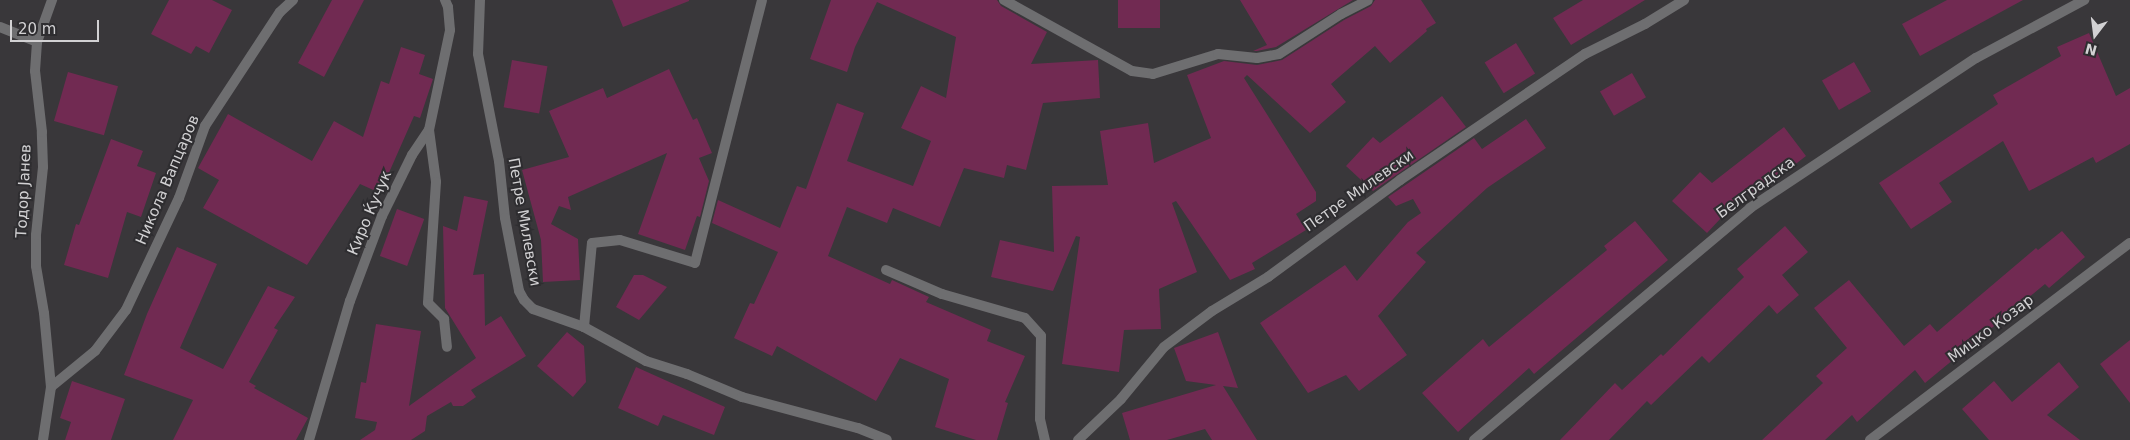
<!DOCTYPE html>
<html>
<head>
<meta charset="utf-8">
<style>
  body { margin:0 }
  #map { position:relative; width:2130px; height:440px; overflow:hidden; background:#39373a; font-family:"DejaVu Sans",sans-serif }
  div>[style] { position:absolute }
  [style*='--x'] { left:calc(var(--x)*1px); top:calc(var(--y)*1px); width:calc(var(--w)*1px); rotate:calc(var(--a)*1deg) }
  .building>* { inset:0; background:#712a52; transform-origin:0 0 }
  .minor>* { height:10px; margin:-5px; padding:0 5px; transform-origin:5px; border-radius:5px; background:#6e6e70 }
  span { translate:-50% -50%; white-space:nowrap; text-align:center; line-height:1.15; -webkit-text-stroke:4px #2e2d30; paint-order:stroke }
  .street-label { font-size:15px; color:#d2d1d3 }
  .north { position:absolute; left:2070px; top:10px; width:50px; height:50px; -webkit-text-stroke:4px #2e2d30; paint-order:stroke; rotate:195deg; font-size:14px; font-weight:700; line-height:20px; text-align:center; color:#d2d1d3 }
  .north::after { content:''; display:block; margin:auto; width:18px; height:22px; background:#d2d1d3; clip-path:polygon(50% 0,100% 100%,50% 72%,0 100%) }
  .scale { position:absolute; left:10px; top:20px; width:89px; height:22px; box-sizing:border-box; border:2px solid #d2d1d3; border-top:0; padding-left:6px; font-size:15px; line-height:18px; white-space:nowrap; color:#d2d1d3; -webkit-text-stroke:4px #2e2d30; paint-order:stroke }
</style>
</head>
<body>
<div id="map">
  <div class="building">
    <i style="clip-path:polygon(169px 0,212px 0,232px 10px,209px 53px,196px 46px,191px 54px,151px 34px)"></i>
    <i style="clip-path:polygon(332px 0,364px 0,324px 77px,298px 63px)"></i>
    <i style="clip-path:polygon(612px 0,689px 0,689px 1px,623px 27px)"></i>
    <i style="clip-path:polygon(831px 0,997px 0,1001px 6px,1047px 32px,1031px 64px,1098px 60px,1100px 98px,1043px 103px,1026px 170px,1007px 165px,1004px 178px,964px 168px,940px 227px,893px 208px,887px 223px,847px 207px,828px 256px,890px 284px,892px 280px,929px 297px,926px 302px,991px 330px,987px 341px,1025px 356px,1005px 402px,1008px 403px,997px 440px,976px 440px,935px 427px,949px 379px,900px 358px,876px 401px,777px 346px,772px 356px,734px 338px,750px 303px,754px 304px,778px 252px,712px 223px,718px 200px,780px 228px,797px 186px,806px 189px,837px 103px,864px 113px,847px 161px,913px 186px,931px 141px,901px 128px,921px 86px,946px 98px,956px 37px,877px 2px,855px 47px,847px 72px,810px 59px)"></i>
    <i style="left:1118px;top:0;width:42px;height:28px"></i>
    <i style="clip-path:polygon(1240px 0,1353px 0,1276px 47px,1257px 51px,1253px 51px,1267px 45px)"></i>
    <i style="clip-path:polygon(1375px 0,1421px 0,1436px 23px,1426px 29px,1427px 31px,1390px 63px,1375px 46px,1331px 84px,1346px 102px,1310px 133px,1247px 75px,1244px 78px,1316px 192px,1316px 201px,1296px 214px,1306px 230px,1252px 263px,1255px 269px,1230px 280px,1176px 201px,1172px 203px,1197px 272px,1159px 289px,1161px 329px,1124px 330px,1119px 372px,1062px 364px,1080px 237px,1076px 236px,1053px 291px,991px 277px,1000px 240px,1054px 252px,1052px 186px,1108px 185px,1100px 131px,1148px 123px,1154px 163px,1211px 138px,1187px 75px,1224px 61px,1257px 65px,1282px 60px,1344px 20px,1371px 6px)"></i>
    <i style="clip-path:polygon(1583px 0,1645px 0,1571px 45px,1553px 18px)"></i>
    <i style="clip-path:polygon(1947px 0,2023px 0,1920px 56px,1902px 24px)"></i>
    <i style="clip-path:polygon(2089px 33px,2116px 96px,2130px 88px,2130px 144px,2096px 163px,2093px 157px,2029px 191px,2003px 141px,1939px 183px,1952px 202px,1911px 229px,1879px 183px,1998px 104px,1993px 95px,2061px 56px,2057px 47px)"></i>
    <i style="left:1516px;top:43px;width:36px;height:37px;rotate:58deg"></i>
    <i style="clip-path:polygon(401px 47px,425px 55px,419px 74px,433px 79px,420px 118px,414px 116px,380px 193px,360px 184px,307px 265px,203px 208px,219px 180px,198px 168px,228px 114px,312px 161px,334px 121px,363px 137px,381px 81px,389px 84px)"></i>
    <i style="left:512px;top:60px;width:36px;height:48px;rotate:10deg"></i>
    <i style="left:1854px;top:62px;width:34px;height:37px;rotate:60deg"></i>
    <i style="clip-path:polygon(669px 69px,693px 120px,697px 118px,712px 153px,699px 158px,709px 181px,700px 217px,697px 216px,685px 250px,638px 234px,667px 153px,568px 197px,571px 210px,559px 206px,551px 224px,578px 239px,580px 280px,543px 282px,541px 240px,522px 170px,569px 157px,549px 111px,603px 88px,607px 98px)"></i>
    <i style="left:68px;top:72px;width:52px;height:51px;rotate:16deg"></i>
    <i style="left:1632px;top:73px;width:28px;height:37px;rotate:60deg"></i>
    <i style="clip-path:polygon(1442px 96px,1466px 127px,1373px 191px,1346px 166px,1373px 137px,1380px 143px)"></i>
    <i style="clip-path:polygon(1526px 119px,1546px 148px,1487px 188px,1416px 253px,1426px 262px,1378px 316px,1407px 355px,1359px 391px,1346px 375px,1308px 393px,1260px 323px,1345px 265px,1357px 281px,1408px 222px,1421px 213px,1413px 199px,1396px 206px,1388px 197px,1474px 138px,1482px 149px)"></i>
    <i style="clip-path:polygon(1784px 127px,1806px 156px,1755px 195px,1749px 188px,1707px 233px,1672px 201px,1700px 172px,1712px 183px)"></i>
    <i style="clip-path:polygon(111px 139px,143px 151px,137px 166px,156px 173px,141px 217px,127px 212px,108px 278px,64px 265px,76px 224px,79px 225px)"></i>
    <i style="clip-path:polygon(464px 196px,488px 201px,473px 275px,484px 274px,485px 326px,501px 316px,526px 356px,471px 390px,476px 397px,463px 406px,453px 406px,451px 402px,427px 416px,425px 431px,411px 440px,360px 440px,375px 430px,377px 422px,355px 418px,361px 382px,366px 383px,376px 324px,421px 331px,409px 406px,476px 358px,445px 308px,443px 226px,457px 231px)"></i>
    <i style="left:397px;top:209px;width:29px;height:50px;rotate:20deg"></i>
    <i style="clip-path:polygon(1635px 221px,1668px 260px,1534px 374px,1529px 368px,1458px 432px,1422px 393px,1483px 339px,1489px 347px,1607px 250px,1604px 246px)"></i>
    <i style="clip-path:polygon(1785px 226px,1808px 252px,1782px 275px,1799px 295px,1777px 314px,1769px 305px,1709px 363px,1702px 356px,1651px 405px,1647px 401px,1609px 440px,1560px 440px,1615px 383px,1622px 390px,1661px 354px,1663px 356px,1744px 277px,1737px 269px)"></i>
    <i style="clip-path:polygon(2062px 231px,2085px 257px,2049px 288px,2045px 284px,1925px 383px,1915px 370px,1857px 422px,1852px 415px,1825px 440px,1762px 440px,1823px 383px,1816px 376px,1847px 348px,1814px 308px,1849px 280px,1904px 346px,1930px 324px,1937px 332px,2036px 248px,2038px 250px)"></i>
    <i style="clip-path:polygon(177px 247px,217px 264px,180px 348px,223px 369px,268px 286px,295px 297px,274px 328px,278px 330px,249px 382px,256px 386px,254px 388px,308px 418px,296px 440px,173px 440px,193px 400px,124px 375px,147px 314px)"></i>
    <i style="clip-path:polygon(634px 275px,643px 275px,667px 287px,639px 320px,616px 307px)"></i>
    <i style="clip-path:polygon(567px 332px,584px 346px,586px 382px,573px 397px,537px 366px)"></i>
    <i style="clip-path:polygon(1218px 332px,1238px 388px,1223px 386px,1257px 440px,1212px 440px,1205px 429px,1167px 440px,1130px 440px,1122px 413px,1216px 385px,1186px 381px,1174px 348px)"></i>
    <i style="clip-path:polygon(2130px 340px,2130px 403px,2100px 364px)"></i>
    <i style="clip-path:polygon(2059px 362px,2079px 387px,2047px 415px,2080px 440px,1989px 440px,1962px 409px,1994px 381px,2012px 402px)"></i>
    <i style="clip-path:polygon(636px 367px,725px 407px,714px 435px,663px 415px,658px 426px,618px 408px)"></i>
    <i style="clip-path:polygon(72px 381px,125px 399px,111px 440px,65px 440px,71px 422px,60px 418px)"></i>
  </div>
  <div class="minor">
    <i style="--x:480;--y:0;--w:54;--a:92.1"></i>
    <i style="--x:478;--y:54;--w:109;--a:78.9"></i>
    <i style="--x:499;--y:161;--w:57;--a:84"></i>
    <i style="--x:505;--y:218;--w:74;--a:79.1"></i>
    <i style="--x:519;--y:291;--w:10;--a:61"></i>
    <i style="--x:524;--y:300;--w:13;--a:45"></i>
    <i style="--x:533;--y:309;--w:54;--a:19.4"></i>
    <i style="--x:584;--y:327;--w:71;--a:28.7"></i>
    <i style="--x:646;--y:361;--w:43;--a:17.6"></i>
    <i style="--x:687;--y:374;--w:60;--a:22.7"></i>
    <i style="--x:742;--y:397;--w:120;--a:15"></i>
    <i style="--x:858;--y:428;--w:31;--a:22"></i>
    <i style="--x:1004;--y:0;--w:146;--a:29"></i>
    <i style="--x:1132;--y:71;--w:21;--a:8"></i>
    <i style="--x:1153;--y:74;--w:68;--a:-17.1"></i>
    <i style="--x:1218;--y:54;--w:39;--a:6"></i>
    <i style="--x:1257;--y:58;--w:22;--a:-10"></i>
    <i style="--x:1279;--y:54;--w:74;--a:-32.8"></i>
    <i style="--x:1341;--y:14;--w:30;--a:-27"></i>
    <i style="--x:0;--y:27;--w:40;--a:22"></i>
    <i style="--x:429;--y:130;--w:52;--a:82.3"></i>
    <i style="--x:436;--y:182;--w:121;--a:93.8"></i>
    <i style="--x:428;--y:303;--w:23;--a:45"></i>
    <i style="--x:444;--y:319;--w:28;--a:84"></i>
    <i style="--x:886;--y:270;--w:61;--a:23.2"></i>
    <i style="--x:942;--y:294;--w:86;--a:16.1"></i>
    <i style="--x:1025;--y:318;--w:24;--a:48"></i>
    <i style="--x:1041;--y:336;--w:83;--a:90.7"></i>
    <i style="--x:1040;--y:419;--w:22;--a:77"></i>
    <i style="--x:584;--y:327;--w:84;--a:-84.6"></i>
    <i style="--x:592;--y:243;--w:28;--a:-6"></i>
    <i style="--x:620;--y:240;--w:78;--a:17"></i>
    <i style="--x:695;--y:263;--w:271;--a:-75.7"></i>
    <i style="--x:51;--y:387;--w:74;--a:-95.4"></i>
    <i style="--x:44;--y:313;--w:48;--a:-99.7"></i>
    <i style="--x:36;--y:266;--w:31;--a:-90"></i>
    <i style="--x:36;--y:235;--w:68;--a:-84.1"></i>
    <i style="--x:43;--y:167;--w:35;--a:-92"></i>
    <i style="--x:42;--y:132;--w:61;--a:-96.5"></i>
    <i style="--x:35;--y:71;--w:29;--a:-86"></i>
    <i style="--x:37;--y:42;--w:45;--a:-70.3"></i>
    <i style="--x:43;--y:440;--w:54;--a:-81.4"></i>
    <i style="--x:51;--y:387;--w:57;--a:-39.3"></i>
    <i style="--x:95;--y:351;--w:51;--a:-52.9"></i>
    <i style="--x:126;--y:310;--w:124;--a:-64.7"></i>
    <i style="--x:179;--y:198;--w:77;--a:-70.1"></i>
    <i style="--x:205;--y:126;--w:136;--a:-56.7"></i>
    <i style="--x:280;--y:12;--w:18;--a:-43"></i>
    <i style="--x:309;--y:440;--w:145;--a:-73.6"></i>
    <i style="--x:350;--y:301;--w:91;--a:-69.4"></i>
    <i style="--x:382;--y:216;--w:68;--a:-63.8"></i>
    <i style="--x:412;--y:155;--w:30;--a:-56"></i>
    <i style="--x:429;--y:130;--w:102;--a:-78.1"></i>
    <i style="--x:450;--y:30;--w:23;--a:-95"></i>
    <i style="--x:448;--y:7;--w:8;--a:-113"></i>
    <i style="--x:1078;--y:440;--w:59;--a:-43.6"></i>
    <i style="--x:1121;--y:399;--w:67;--a:-50.4"></i>
    <i style="--x:1164;--y:347;--w:60;--a:-36.9"></i>
    <i style="--x:1212;--y:311;--w:66;--a:-31.3"></i>
    <i style="--x:1268;--y:277;--w:164;--a:-36.3"></i>
    <i style="--x:1400;--y:180;--w:224;--a:-34.3"></i>
    <i style="--x:1585;--y:54;--w:67;--a:-26.6"></i>
    <i style="--x:1645;--y:24;--w:46;--a:-31.6"></i>
    <i style="--x:1474;--y:440;--w:361;--a:-40"></i>
    <i style="--x:1750;--y:208;--w:271;--a:-33.6"></i>
    <i style="--x:1976;--y:58;--w:123;--a:-28.2"></i>
    <i style="--x:1870;--y:440;--w:326;--a:-37.2"></i>
  </div>
  <div class="street-label">
    <span style="left:168px;top:180px;rotate:-67deg">Никола Вапцаров</span>
    <span style="left:1756px;top:188px;rotate:-36deg">Белградска</span>
    <span style="left:24px;top:191px;rotate:-87deg">Тодор Јанев</span>
    <span style="left:1359px;top:191px;rotate:-35deg">Петре Милевски</span>
    <span style="left:370px;top:213px;rotate:-67deg">Киро Ќучук</span>
    <span style="left:524px;top:222px;rotate:80deg">Петре Милевски</span>
    <span style="left:1991px;top:329px;rotate:-37deg">Мицко Козар</span>
  </div>
  <div class="north">N</div>
  <div class="scale">20 m</div>
</div>
</body>
</html>
